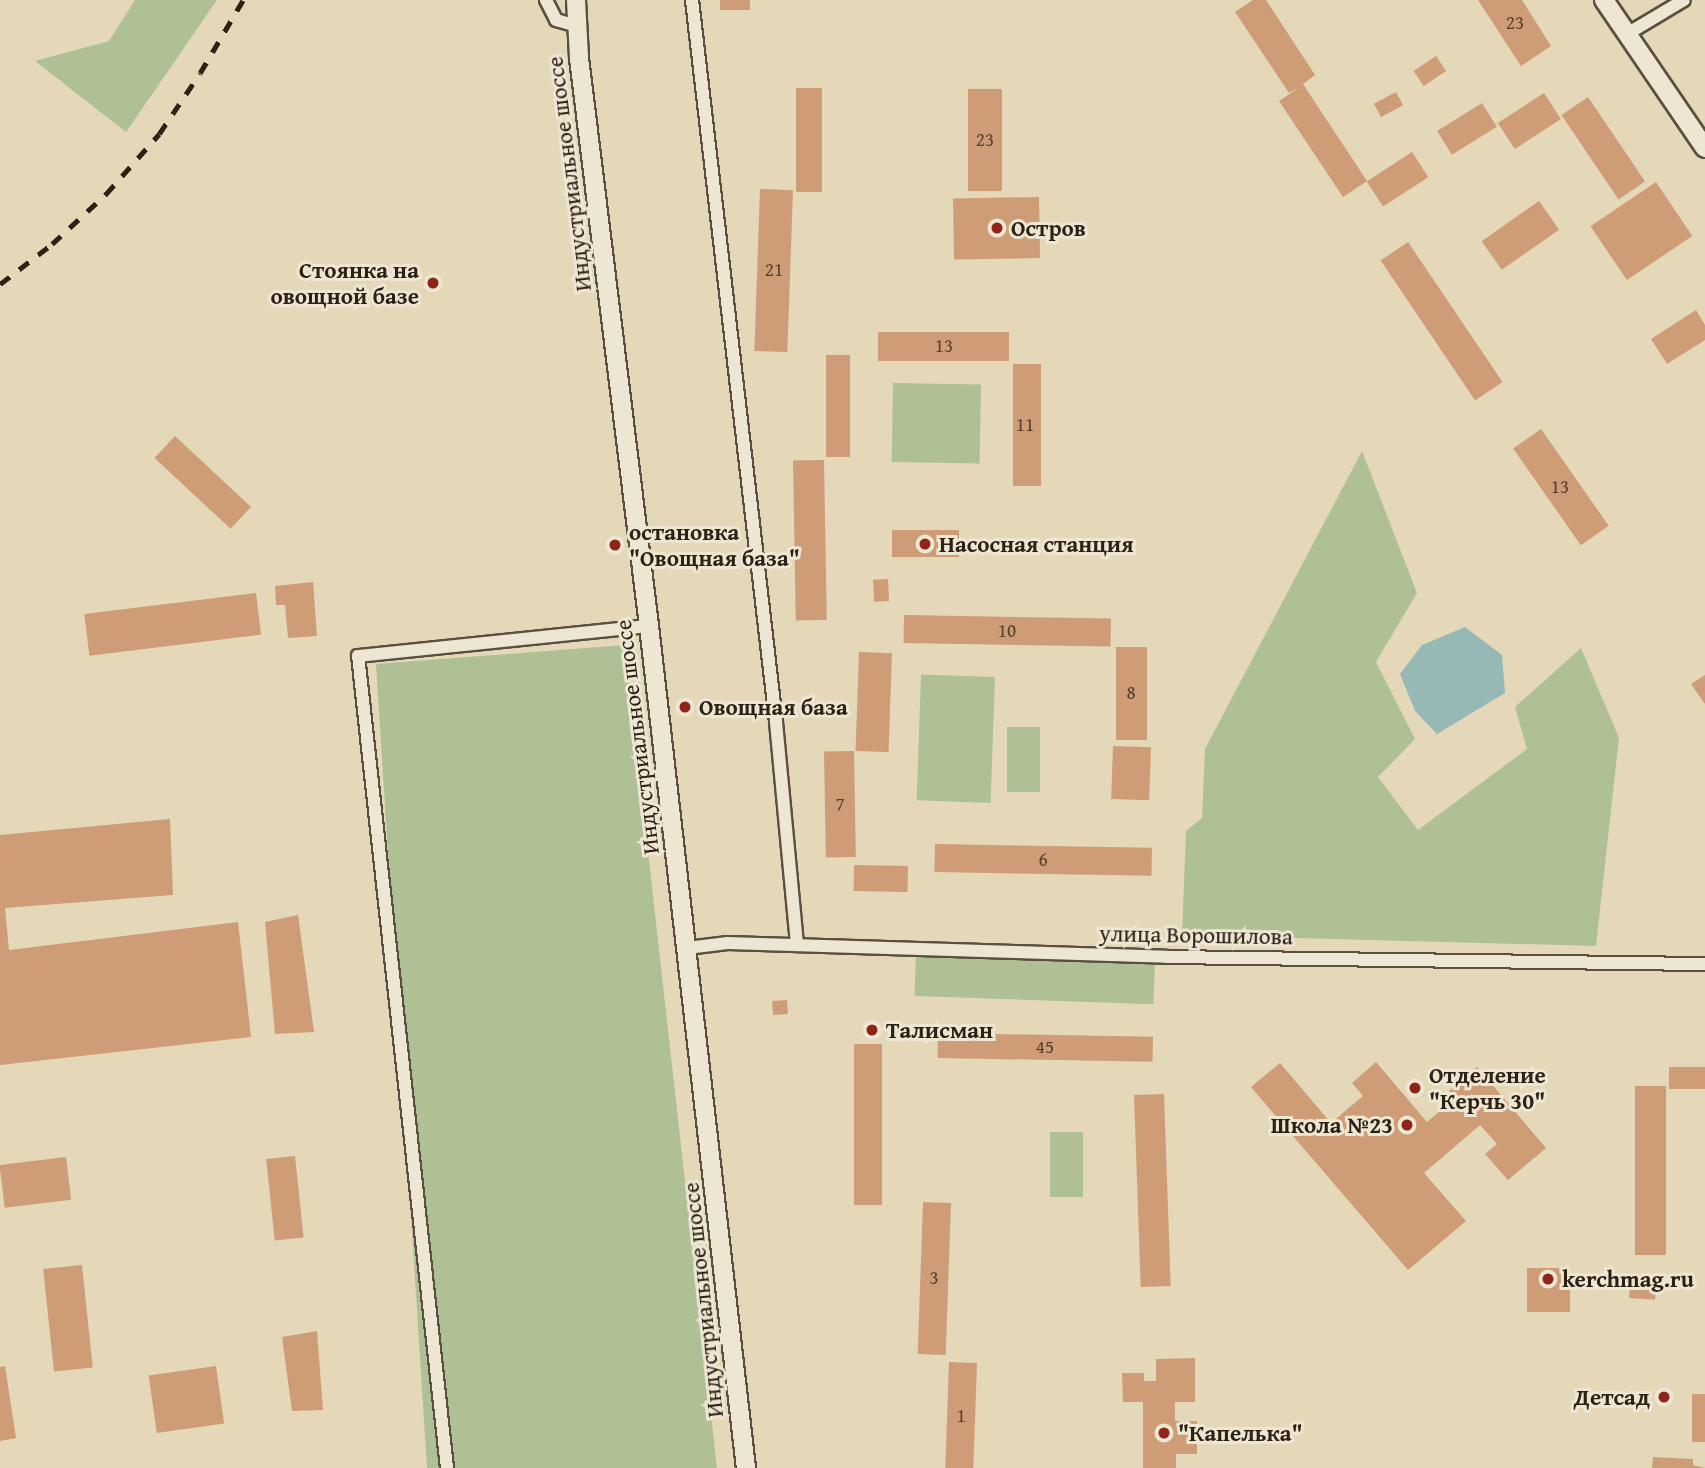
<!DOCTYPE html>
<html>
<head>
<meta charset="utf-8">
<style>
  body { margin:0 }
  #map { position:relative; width:1705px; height:1468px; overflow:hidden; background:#e4d8b9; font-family:"Gentium Book Plus",serif }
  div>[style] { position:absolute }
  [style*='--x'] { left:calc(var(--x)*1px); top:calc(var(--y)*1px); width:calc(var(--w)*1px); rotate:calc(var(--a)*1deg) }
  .green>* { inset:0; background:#afc094; transform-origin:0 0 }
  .water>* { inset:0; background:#97b9b5 }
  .building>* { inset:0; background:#ce9c76; transform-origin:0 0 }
  .roads { filter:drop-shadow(2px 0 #5b4f3f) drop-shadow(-2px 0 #5b4f3f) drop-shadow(0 2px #5b4f3f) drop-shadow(0 -2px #5b4f3f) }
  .minor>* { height:12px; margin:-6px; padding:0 6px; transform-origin:6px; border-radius:6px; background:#ede6d2 }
  .secondary>* { height:18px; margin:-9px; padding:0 9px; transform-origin:9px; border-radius:9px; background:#ede6d2 }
  .rail>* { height:4.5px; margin-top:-2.25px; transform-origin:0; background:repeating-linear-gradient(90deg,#2d2116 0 12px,transparent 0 24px) }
  .dots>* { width:19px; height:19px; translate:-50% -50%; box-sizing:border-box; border:4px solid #ede6d2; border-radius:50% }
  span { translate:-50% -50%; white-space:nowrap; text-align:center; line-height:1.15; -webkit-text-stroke:6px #ede6d2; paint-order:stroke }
  .number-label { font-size:19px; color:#55402e }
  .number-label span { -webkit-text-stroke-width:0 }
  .street-label { font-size:23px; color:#2d2116 }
  .poi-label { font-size:23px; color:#2d2116; font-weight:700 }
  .left { translate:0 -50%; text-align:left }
  .right { translate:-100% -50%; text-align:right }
</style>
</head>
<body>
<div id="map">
  <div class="green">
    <i style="clip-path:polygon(135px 0,217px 0,126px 132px,35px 61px,109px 41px)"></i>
    <i style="left:893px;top:383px;width:88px;height:79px;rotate:1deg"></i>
    <i style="clip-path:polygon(1362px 451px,1417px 593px,1376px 662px,1415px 739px,1378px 777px,1418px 830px,1527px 749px,1515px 707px,1581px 648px,1619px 738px,1596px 946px,1182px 935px,1186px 831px,1202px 818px,1205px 749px)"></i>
    <i style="clip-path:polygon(625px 645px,717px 1468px,427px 1468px,376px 664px)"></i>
    <i style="left:995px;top:677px;width:126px;height:74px;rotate:92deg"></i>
    <i style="left:1007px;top:727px;width:33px;height:65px"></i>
    <i style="left:916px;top:955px;width:239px;height:41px;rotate:2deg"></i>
    <i style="left:1050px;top:1132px;width:33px;height:65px"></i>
  </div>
  <div class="water">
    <i style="clip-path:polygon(1465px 627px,1502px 655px,1505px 693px,1437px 734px,1415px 711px,1400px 674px,1422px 645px)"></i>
  </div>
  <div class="building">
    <i style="left:720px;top:0;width:30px;height:10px"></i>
    <i style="clip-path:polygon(1253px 0,1266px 0,1315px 75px,1303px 84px,1367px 181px,1343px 197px,1279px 101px,1300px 87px,1289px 93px,1235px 12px)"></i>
    <i style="clip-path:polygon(1478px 0,1522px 0,1551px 46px,1521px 66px)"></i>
    <i style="left:1436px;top:56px;width:18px;height:27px;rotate:56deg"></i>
    <i style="left:796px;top:88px;width:26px;height:104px"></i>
    <i style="left:968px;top:89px;width:34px;height:102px"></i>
    <i style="left:1396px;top:92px;width:15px;height:25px;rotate:62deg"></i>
    <i style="left:1544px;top:93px;width:31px;height:55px;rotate:57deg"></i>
    <i style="left:1588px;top:97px;width:102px;height:32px;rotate:56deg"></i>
    <i style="left:1482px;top:103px;width:28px;height:53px;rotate:58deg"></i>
    <i style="left:1412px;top:152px;width:30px;height:54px;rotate:57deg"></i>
    <i style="left:1656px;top:182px;width:65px;height:79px;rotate:56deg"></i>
    <i style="left:760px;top:189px;width:33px;height:162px;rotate:2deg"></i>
    <i style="left:1039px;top:197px;width:61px;height:86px;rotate:89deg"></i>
    <i style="left:1539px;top:201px;width:35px;height:70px;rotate:55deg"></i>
    <i style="left:1408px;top:242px;width:169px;height:33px;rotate:56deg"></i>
    <i style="clip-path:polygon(1696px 310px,1705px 325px,1705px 340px,1667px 364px,1651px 339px)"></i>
    <i style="left:878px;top:332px;width:131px;height:29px"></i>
    <i style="left:826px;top:355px;width:24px;height:102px"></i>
    <i style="left:1013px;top:364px;width:28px;height:122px"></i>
    <i style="left:1541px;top:429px;width:118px;height:34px;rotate:55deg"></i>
    <i style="left:175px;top:436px;width:104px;height:30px;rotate:43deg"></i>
    <i style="left:824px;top:460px;width:160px;height:31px;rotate:89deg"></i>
    <i style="left:959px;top:530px;width:27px;height:67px;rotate:90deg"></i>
    <i style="left:888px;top:579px;width:22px;height:15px;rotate:87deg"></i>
    <i style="clip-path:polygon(313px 582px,317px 636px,288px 638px,285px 605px,276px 605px,275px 586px)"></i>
    <i style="left:256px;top:593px;width:42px;height:173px;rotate:83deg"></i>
    <i style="left:904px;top:615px;width:207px;height:28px;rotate:1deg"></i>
    <i style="left:1116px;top:647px;width:31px;height:93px"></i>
    <i style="left:859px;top:652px;width:33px;height:99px;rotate:2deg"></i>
    <i style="clip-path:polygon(1705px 675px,1705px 704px,1691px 684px)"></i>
    <i style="left:1113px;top:746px;width:38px;height:53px;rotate:2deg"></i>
    <i style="left:854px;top:751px;width:106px;height:30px;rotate:89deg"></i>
    <i style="clip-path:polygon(170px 819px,173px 895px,5px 908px,9px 950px,238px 922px,251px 1037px,0 1065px,0 835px)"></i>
    <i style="left:935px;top:844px;width:217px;height:28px;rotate:1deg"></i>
    <i style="left:854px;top:865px;width:54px;height:26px;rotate:1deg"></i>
    <i style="clip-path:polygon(298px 915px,314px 1032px,275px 1034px,265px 922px)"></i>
    <i style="left:787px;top:1000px;width:14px;height:15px;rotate:86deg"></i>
    <i style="left:938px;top:1033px;width:215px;height:25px;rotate:1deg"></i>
    <i style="left:854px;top:1044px;width:28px;height:161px"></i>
    <i style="clip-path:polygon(1376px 1062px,1427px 1122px,1455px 1098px,1449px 1091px,1477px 1067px,1546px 1148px,1508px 1180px,1485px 1154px,1497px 1144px,1480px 1125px,1424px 1173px,1466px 1221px,1408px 1270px,1251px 1087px,1280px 1063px,1331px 1123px,1363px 1096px,1352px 1083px)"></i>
    <i style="left:1669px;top:1067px;width:36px;height:22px"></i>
    <i style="left:1635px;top:1086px;width:31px;height:169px"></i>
    <i style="left:1164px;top:1094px;width:192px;height:30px;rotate:88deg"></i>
    <i style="left:295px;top:1156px;width:82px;height:29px;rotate:84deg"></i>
    <i style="left:66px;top:1157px;width:43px;height:67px;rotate:83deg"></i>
    <i style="left:923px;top:1202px;width:28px;height:152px;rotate:2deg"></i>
    <i style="left:82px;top:1265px;width:103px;height:39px;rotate:84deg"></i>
    <i style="left:1527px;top:1268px;width:43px;height:44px"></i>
    <i style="left:1630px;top:1286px;width:26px;height:12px;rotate:4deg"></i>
    <i style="clip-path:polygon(317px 1331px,323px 1410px,292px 1411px,282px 1337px)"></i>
    <i style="clip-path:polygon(1195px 1358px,1195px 1402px,1175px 1402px,1175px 1421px,1197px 1421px,1197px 1454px,1176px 1454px,1176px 1468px,1143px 1468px,1143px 1402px,1123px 1402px,1122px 1373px,1144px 1373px,1144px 1381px,1156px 1381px,1156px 1359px)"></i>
    <i style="left:949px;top:1362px;width:28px;height:106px;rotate:2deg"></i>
    <i style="clip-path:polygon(5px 1366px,16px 1438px,0 1441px,0 1367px)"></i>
    <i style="left:216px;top:1366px;width:58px;height:68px;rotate:82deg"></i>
    <i style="left:1692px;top:1394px;width:13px;height:48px"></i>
    <i style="clip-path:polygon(1653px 1457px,1693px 1459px,1693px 1465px,1705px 1468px,1652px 1468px)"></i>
  </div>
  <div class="roads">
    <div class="minor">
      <i style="--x:546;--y:0;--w:22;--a:63"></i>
      <i style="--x:556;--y:20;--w:22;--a:16"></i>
      <i style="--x:692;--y:0;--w:727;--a:83.36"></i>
      <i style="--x:776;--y:722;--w:224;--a:84.6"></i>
      <i style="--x:1627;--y:34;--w:66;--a:-30.8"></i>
      <i style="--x:687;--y:948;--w:41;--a:-7"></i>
      <i style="--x:728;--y:943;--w:439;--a:1.8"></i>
      <i style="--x:1167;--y:957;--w:538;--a:0.75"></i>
      <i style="--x:447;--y:1468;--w:817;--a:-96.25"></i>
      <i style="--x:358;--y:656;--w:293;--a:-5.9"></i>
    </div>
    <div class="secondary">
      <i style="--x:576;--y:0;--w:58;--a:87"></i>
      <i style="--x:579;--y:58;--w:572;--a:82.97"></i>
      <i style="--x:649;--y:626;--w:848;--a:83.43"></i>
      <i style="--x:1604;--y:0;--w:179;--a:55.7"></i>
    </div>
  </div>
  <div class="rail">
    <i style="--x:0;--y:284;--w:66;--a:-37.6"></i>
    <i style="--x:52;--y:244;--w:74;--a:-42.8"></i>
    <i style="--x:106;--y:194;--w:80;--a:-48.5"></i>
    <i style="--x:159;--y:134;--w:73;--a:-56.1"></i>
    <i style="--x:200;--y:73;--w:85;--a:-59.5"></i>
  </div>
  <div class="dots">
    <i style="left:997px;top:228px;background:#8f2418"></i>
    <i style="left:433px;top:283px;background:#8f2418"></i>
    <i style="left:925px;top:544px;background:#8f2418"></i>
    <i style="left:615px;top:545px;background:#8f2418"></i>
    <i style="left:685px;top:707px;background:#8f2418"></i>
    <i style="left:872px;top:1030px;background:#8f2418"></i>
    <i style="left:1415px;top:1088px;background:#8f2418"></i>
    <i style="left:1407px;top:1125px;background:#8f2418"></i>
    <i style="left:1548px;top:1279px;background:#8f2418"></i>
    <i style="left:1664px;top:1397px;background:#8f2418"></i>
    <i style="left:1164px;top:1433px;background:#8f2418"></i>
  </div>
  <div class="number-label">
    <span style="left:1515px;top:23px">23</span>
    <span style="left:985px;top:140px">23</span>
    <span style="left:774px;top:270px">21</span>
    <span style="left:944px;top:346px">13</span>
    <span style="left:1025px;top:425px">11</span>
    <span style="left:1560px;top:487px">13</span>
    <span style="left:1007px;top:631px">10</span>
    <span style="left:1131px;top:693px">8</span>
    <span style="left:840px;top:804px">7</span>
    <span style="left:1043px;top:860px">6</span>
    <span style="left:1045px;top:1047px">45</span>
    <span style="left:934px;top:1278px">3</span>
    <span style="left:961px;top:1416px">1</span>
  </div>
  <div class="street-label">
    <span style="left:569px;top:174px;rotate:-97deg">Индустриальное шоссе</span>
    <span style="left:637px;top:737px;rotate:-97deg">Индустриальное шоссе</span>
    <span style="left:1196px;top:935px;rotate:1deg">улица Ворошилова</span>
    <span style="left:703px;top:1300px;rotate:-96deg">Индустриальное шоссе</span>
  </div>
  <div class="poi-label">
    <span class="left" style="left:1011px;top:228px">Остров</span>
    <span class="right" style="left:419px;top:283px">Стоянка на<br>овощной базе</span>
    <span class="left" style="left:629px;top:545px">остановка<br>"Овощная база"</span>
    <span class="left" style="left:939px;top:544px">Насосная станция</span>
    <span class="left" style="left:699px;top:707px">Овощная база</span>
    <span class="left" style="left:886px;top:1030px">Талисман</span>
    <span class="left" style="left:1429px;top:1088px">Отделение<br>"Керчь 30"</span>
    <span class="right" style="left:1393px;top:1125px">Школа №23</span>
    <span class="left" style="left:1562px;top:1279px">kerchmag.ru</span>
    <span class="right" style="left:1650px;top:1397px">Детсад</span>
    <span class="left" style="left:1178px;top:1433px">"Капелька"</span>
  </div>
</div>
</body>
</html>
